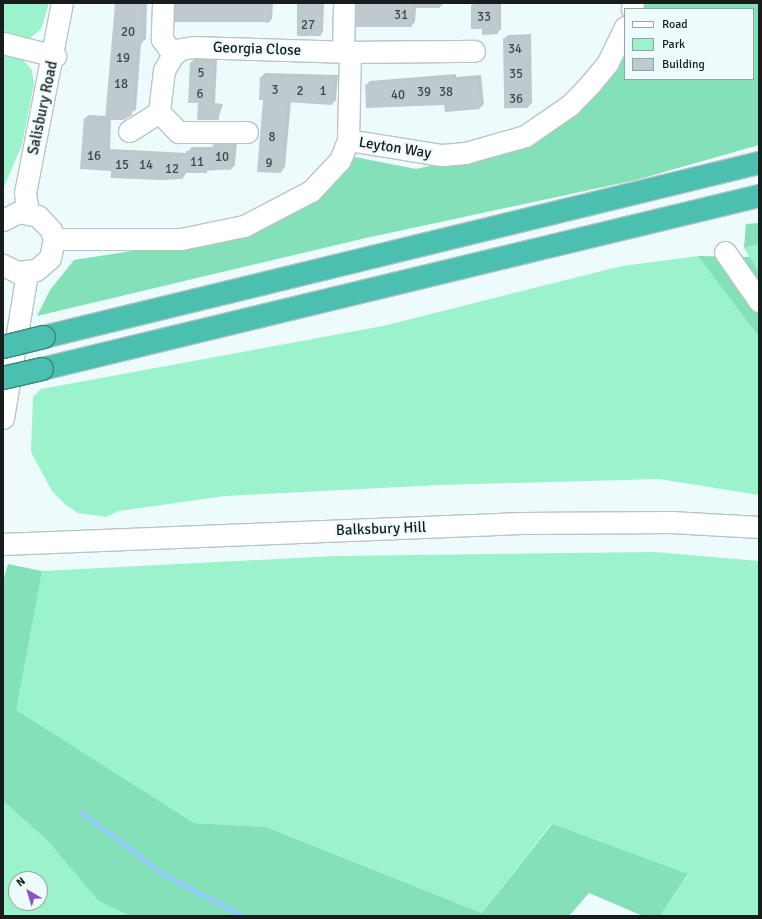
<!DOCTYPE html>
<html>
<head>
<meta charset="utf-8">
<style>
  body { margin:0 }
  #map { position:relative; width:762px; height:919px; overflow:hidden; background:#eefbfc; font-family:Signika,sans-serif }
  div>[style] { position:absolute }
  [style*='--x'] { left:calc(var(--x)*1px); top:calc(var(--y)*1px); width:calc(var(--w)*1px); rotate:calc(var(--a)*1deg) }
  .green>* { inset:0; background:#9bf3cb }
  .forest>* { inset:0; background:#83e0b7 }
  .shadow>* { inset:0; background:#0003 }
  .stream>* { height:5px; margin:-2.5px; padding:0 2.5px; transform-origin:2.5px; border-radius:2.5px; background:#93cbf8 }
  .building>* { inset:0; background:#becacf; transform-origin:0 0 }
  .roads { filter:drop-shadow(1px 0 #b8c5c6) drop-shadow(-1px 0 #b8c5c6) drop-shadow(0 1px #b8c5c6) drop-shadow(0 -1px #b8c5c6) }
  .minor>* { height:21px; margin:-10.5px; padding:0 10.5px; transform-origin:10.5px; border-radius:10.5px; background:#fff }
  .highway>* { height:22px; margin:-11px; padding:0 11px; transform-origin:11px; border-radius:11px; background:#4bbfb0 }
  .bridges { filter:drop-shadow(1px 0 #39867d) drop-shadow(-1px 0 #39867d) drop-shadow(0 1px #39867d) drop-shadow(0 -1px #39867d) }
  .highway-bridge>* { height:22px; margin:-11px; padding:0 11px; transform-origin:11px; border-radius:11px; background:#4bbfb0 }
  span { translate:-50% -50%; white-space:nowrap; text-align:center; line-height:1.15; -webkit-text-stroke:4px #eefbfc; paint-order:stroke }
  .number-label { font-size:13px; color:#41484a }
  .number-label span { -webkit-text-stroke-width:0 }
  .street-label { font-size:15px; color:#171c1d }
  .frame { position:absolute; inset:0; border:4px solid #171c1d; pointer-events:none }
  .legend { position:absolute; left:624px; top:8px; width:130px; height:72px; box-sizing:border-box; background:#eefbfc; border:1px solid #98a2a3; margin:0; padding:5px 7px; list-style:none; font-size:12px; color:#171c1d }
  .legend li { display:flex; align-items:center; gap:8px; height:20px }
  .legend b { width:20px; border:1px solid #98a2a3 }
  .north { position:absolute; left:8px; top:871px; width:40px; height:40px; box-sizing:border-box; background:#eefbfc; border:1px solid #98a2a3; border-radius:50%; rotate:322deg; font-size:11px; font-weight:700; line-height:16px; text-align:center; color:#171c1d }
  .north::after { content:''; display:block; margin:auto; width:14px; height:18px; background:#8952c9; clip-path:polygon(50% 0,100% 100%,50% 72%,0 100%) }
</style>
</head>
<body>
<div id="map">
  <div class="green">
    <i style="clip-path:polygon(3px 3px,49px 3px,41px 29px,29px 39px,7px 38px,8px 32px,3px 31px)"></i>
    <i style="clip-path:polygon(3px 55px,23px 60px,32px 70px,34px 84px,22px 145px,3px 189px)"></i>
    <i style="clip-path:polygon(759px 244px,759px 273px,744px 248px)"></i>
    <i style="clip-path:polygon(699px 256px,759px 337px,759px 495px,659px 479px,440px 485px,225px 496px,119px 511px,106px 517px,78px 513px,65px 504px,52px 491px,31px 452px,33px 397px,41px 389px,383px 326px,622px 266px)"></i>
    <i style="clip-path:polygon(654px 552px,759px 561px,759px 916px,660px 916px,688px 875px,551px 824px,482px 913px,266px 827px,194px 823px,15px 710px,42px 571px,335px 556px)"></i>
    <i style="clip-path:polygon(evenodd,3px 801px,46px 839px,99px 900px,130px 916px,3px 916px,3px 801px,16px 879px,40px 879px,40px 903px,16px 903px,16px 879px)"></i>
  </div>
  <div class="forest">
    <i style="clip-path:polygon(645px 3px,759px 4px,759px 145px,636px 180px,366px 238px,37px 316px,50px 290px,74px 260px,228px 236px,326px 193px,355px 157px,416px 169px,530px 143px,553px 131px,596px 94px,625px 54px,625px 79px,753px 79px,753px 9px,642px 9px)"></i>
    <i style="clip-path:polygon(759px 223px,759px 244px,744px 248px,746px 224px)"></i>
    <i style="clip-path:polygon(698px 256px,750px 257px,759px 273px,759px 337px)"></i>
    <i style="clip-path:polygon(8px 564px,42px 571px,16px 710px,194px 823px,266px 827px,482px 913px,552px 824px,688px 874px,660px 916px,643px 916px,589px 893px,569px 916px,130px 916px,99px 901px,46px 839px,3px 801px,3px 581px)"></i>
  </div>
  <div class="shadow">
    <i style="clip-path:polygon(116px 3px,147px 3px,146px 39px,141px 43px,136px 110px,111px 119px,110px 149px,187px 153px,192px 147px,214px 147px,218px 141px,237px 142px,235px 165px,231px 169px,187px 172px,183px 178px,112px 170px,84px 119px,89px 115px,106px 116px)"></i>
    <i style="clip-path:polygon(175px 3px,273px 3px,272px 19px,268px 23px)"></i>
    <i style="clip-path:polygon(297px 3px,324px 3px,323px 32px,319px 36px,297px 35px)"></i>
    <i style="clip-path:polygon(357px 3px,443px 3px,443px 4px,439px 8px,416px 8px,415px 22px,411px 26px)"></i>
    <i style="clip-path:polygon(474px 3px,501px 3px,501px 29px,497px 33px,483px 28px,472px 5px)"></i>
    <i style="clip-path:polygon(531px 34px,532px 103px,528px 107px,504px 39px,508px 35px)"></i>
    <i style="clip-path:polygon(195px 58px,217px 60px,215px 103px,223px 104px,218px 119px,199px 102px,191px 63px)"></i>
    <i style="clip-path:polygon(265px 73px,338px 75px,336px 100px,332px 104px,291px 101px,285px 167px,281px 172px,261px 77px)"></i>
    <i style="clip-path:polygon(456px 74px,456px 77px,481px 75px,484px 104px,480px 108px,366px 85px,370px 81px)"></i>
  </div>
  <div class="stream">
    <i style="--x:81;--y:812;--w:99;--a:37.2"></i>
    <i style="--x:160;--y:872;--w:93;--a:28.2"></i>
  </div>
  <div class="building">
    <i style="clip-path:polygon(115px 3px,143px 3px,142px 44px,138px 44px,132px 115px,123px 120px,108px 120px,107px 152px,186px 157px,186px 151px,212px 151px,213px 144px,233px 146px,231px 170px,207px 168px,207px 173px,183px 173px,183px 179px,161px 180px,111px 178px,111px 171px,80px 169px,84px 118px,105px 120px)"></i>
    <i style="left:175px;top:3px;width:95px;height:19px"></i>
    <i style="left:298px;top:3px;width:23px;height:33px"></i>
    <i style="left:356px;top:3px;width:56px;height:24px"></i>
    <i style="clip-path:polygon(497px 4px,498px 34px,482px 35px,482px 29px,471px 29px,471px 5px)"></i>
    <i style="left:527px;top:38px;width:70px;height:24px;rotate:89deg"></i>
    <i style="clip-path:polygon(190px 62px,214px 63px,211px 107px,219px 107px,219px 120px,197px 120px,198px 103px,188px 103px)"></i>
    <i style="clip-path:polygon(260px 77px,334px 79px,332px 105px,287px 102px,281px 173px,257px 172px,263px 100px,259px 100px)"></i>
    <i style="clip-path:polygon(452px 77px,452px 81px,477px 79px,480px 109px,445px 112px,444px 105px,366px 108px,365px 85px)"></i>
  </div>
  <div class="roads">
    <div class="minor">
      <i style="--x:163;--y:4;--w:35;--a:92"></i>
      <i style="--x:162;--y:39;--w:19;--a:55"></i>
      <i style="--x:632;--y:9;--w:6;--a:-81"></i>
      <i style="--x:3;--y:43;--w:54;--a:14"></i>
      <i style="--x:343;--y:52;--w:49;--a:-88.8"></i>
      <i style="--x:159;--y:112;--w:28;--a:46"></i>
      <i style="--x:178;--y:132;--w:69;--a:0"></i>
      <i style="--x:129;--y:131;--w:36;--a:-32"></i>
      <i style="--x:159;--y:112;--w:42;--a:-83.2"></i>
      <i style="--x:164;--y:70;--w:17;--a:-59"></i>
      <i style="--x:173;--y:55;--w:10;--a:-37"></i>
      <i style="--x:181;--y:49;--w:12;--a:-9"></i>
      <i style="--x:193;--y:47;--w:157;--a:1.8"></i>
      <i style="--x:348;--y:140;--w:88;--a:-88.7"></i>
      <i style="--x:350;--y:52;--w:124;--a:-0.5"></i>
      <i style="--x:28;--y:212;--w:19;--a:-99"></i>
      <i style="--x:25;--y:193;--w:194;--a:-79"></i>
      <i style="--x:3;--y:220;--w:18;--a:-27"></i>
      <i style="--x:19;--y:212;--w:19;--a:12"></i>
      <i style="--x:38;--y:216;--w:19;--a:47"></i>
      <i style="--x:51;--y:230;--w:9;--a:72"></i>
      <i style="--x:54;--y:239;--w:19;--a:102"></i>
      <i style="--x:50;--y:258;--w:18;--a:139"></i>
      <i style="--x:36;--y:270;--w:19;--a:174"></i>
      <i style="--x:17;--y:272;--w:16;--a:-153"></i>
      <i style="--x:54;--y:239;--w:127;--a:0"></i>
      <i style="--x:181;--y:239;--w:64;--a:-11.7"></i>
      <i style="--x:244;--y:226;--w:76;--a:-27.6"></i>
      <i style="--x:311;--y:191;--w:42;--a:-46.9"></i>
      <i style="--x:340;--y:160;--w:22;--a:-68"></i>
      <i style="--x:348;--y:140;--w:95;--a:9.1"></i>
      <i style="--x:442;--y:155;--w:23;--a:-5"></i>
      <i style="--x:465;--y:153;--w:62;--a:-15.8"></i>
      <i style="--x:525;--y:136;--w:55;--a:-34.6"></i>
      <i style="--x:570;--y:105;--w:30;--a:-46"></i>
      <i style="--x:591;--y:83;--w:25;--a:-50"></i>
      <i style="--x:607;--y:64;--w:41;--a:-64.1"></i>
      <i style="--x:725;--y:252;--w:60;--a:55.2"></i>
      <i style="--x:3;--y:418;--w:147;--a:-80.6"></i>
      <i style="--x:3;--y:544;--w:519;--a:-2.32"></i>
      <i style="--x:522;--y:523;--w:149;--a:-0.4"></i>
      <i style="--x:671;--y:522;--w:88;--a:3.3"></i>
    </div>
    <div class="highway">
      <i style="--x:44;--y:337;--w:736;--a:-13.68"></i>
      <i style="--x:42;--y:369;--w:738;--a:-13.57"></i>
    </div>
  </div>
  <div class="bridges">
    <div class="highway-bridge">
      <i style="--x:3;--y:347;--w:42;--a:-13.7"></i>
      <i style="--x:3;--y:378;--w:40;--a:-13"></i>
    </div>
  </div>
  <div class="number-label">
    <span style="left:401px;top:15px">31</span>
    <span style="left:484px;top:17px">33</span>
    <span style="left:308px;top:25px">27</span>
    <span style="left:128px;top:32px">20</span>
    <span style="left:515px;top:49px">34</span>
    <span style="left:123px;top:58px">19</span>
    <span style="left:201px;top:73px">5</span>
    <span style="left:516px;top:74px">35</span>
    <span style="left:121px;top:84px">18</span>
    <span style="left:275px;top:90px">3</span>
    <span style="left:300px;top:91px">2</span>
    <span style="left:323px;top:91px">1</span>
    <span style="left:424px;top:92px">39</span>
    <span style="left:446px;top:92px">38</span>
    <span style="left:200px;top:94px">6</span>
    <span style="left:398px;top:95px">40</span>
    <span style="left:516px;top:99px">36</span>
    <span style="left:272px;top:137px">8</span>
    <span style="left:94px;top:156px">16</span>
    <span style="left:222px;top:157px">10</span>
    <span style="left:197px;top:162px">11</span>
    <span style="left:269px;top:163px">9</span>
    <span style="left:122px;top:165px">15</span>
    <span style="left:146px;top:165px">14</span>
    <span style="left:172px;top:169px">12</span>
  </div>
  <div class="street-label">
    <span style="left:257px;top:49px;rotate:2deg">Georgia Close</span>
    <span style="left:43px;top:108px;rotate:-78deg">Salisbury Road</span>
    <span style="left:395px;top:148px;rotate:9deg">Leyton Way</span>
    <span style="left:381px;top:529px;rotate:-2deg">Balksbury Hill</span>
  </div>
  <div class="frame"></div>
  <ul class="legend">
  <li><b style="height:5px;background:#fff"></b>Road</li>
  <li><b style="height:11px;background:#9bf3cb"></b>Park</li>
  <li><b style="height:11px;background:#becacf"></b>Building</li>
  </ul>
  <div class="north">N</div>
</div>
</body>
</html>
